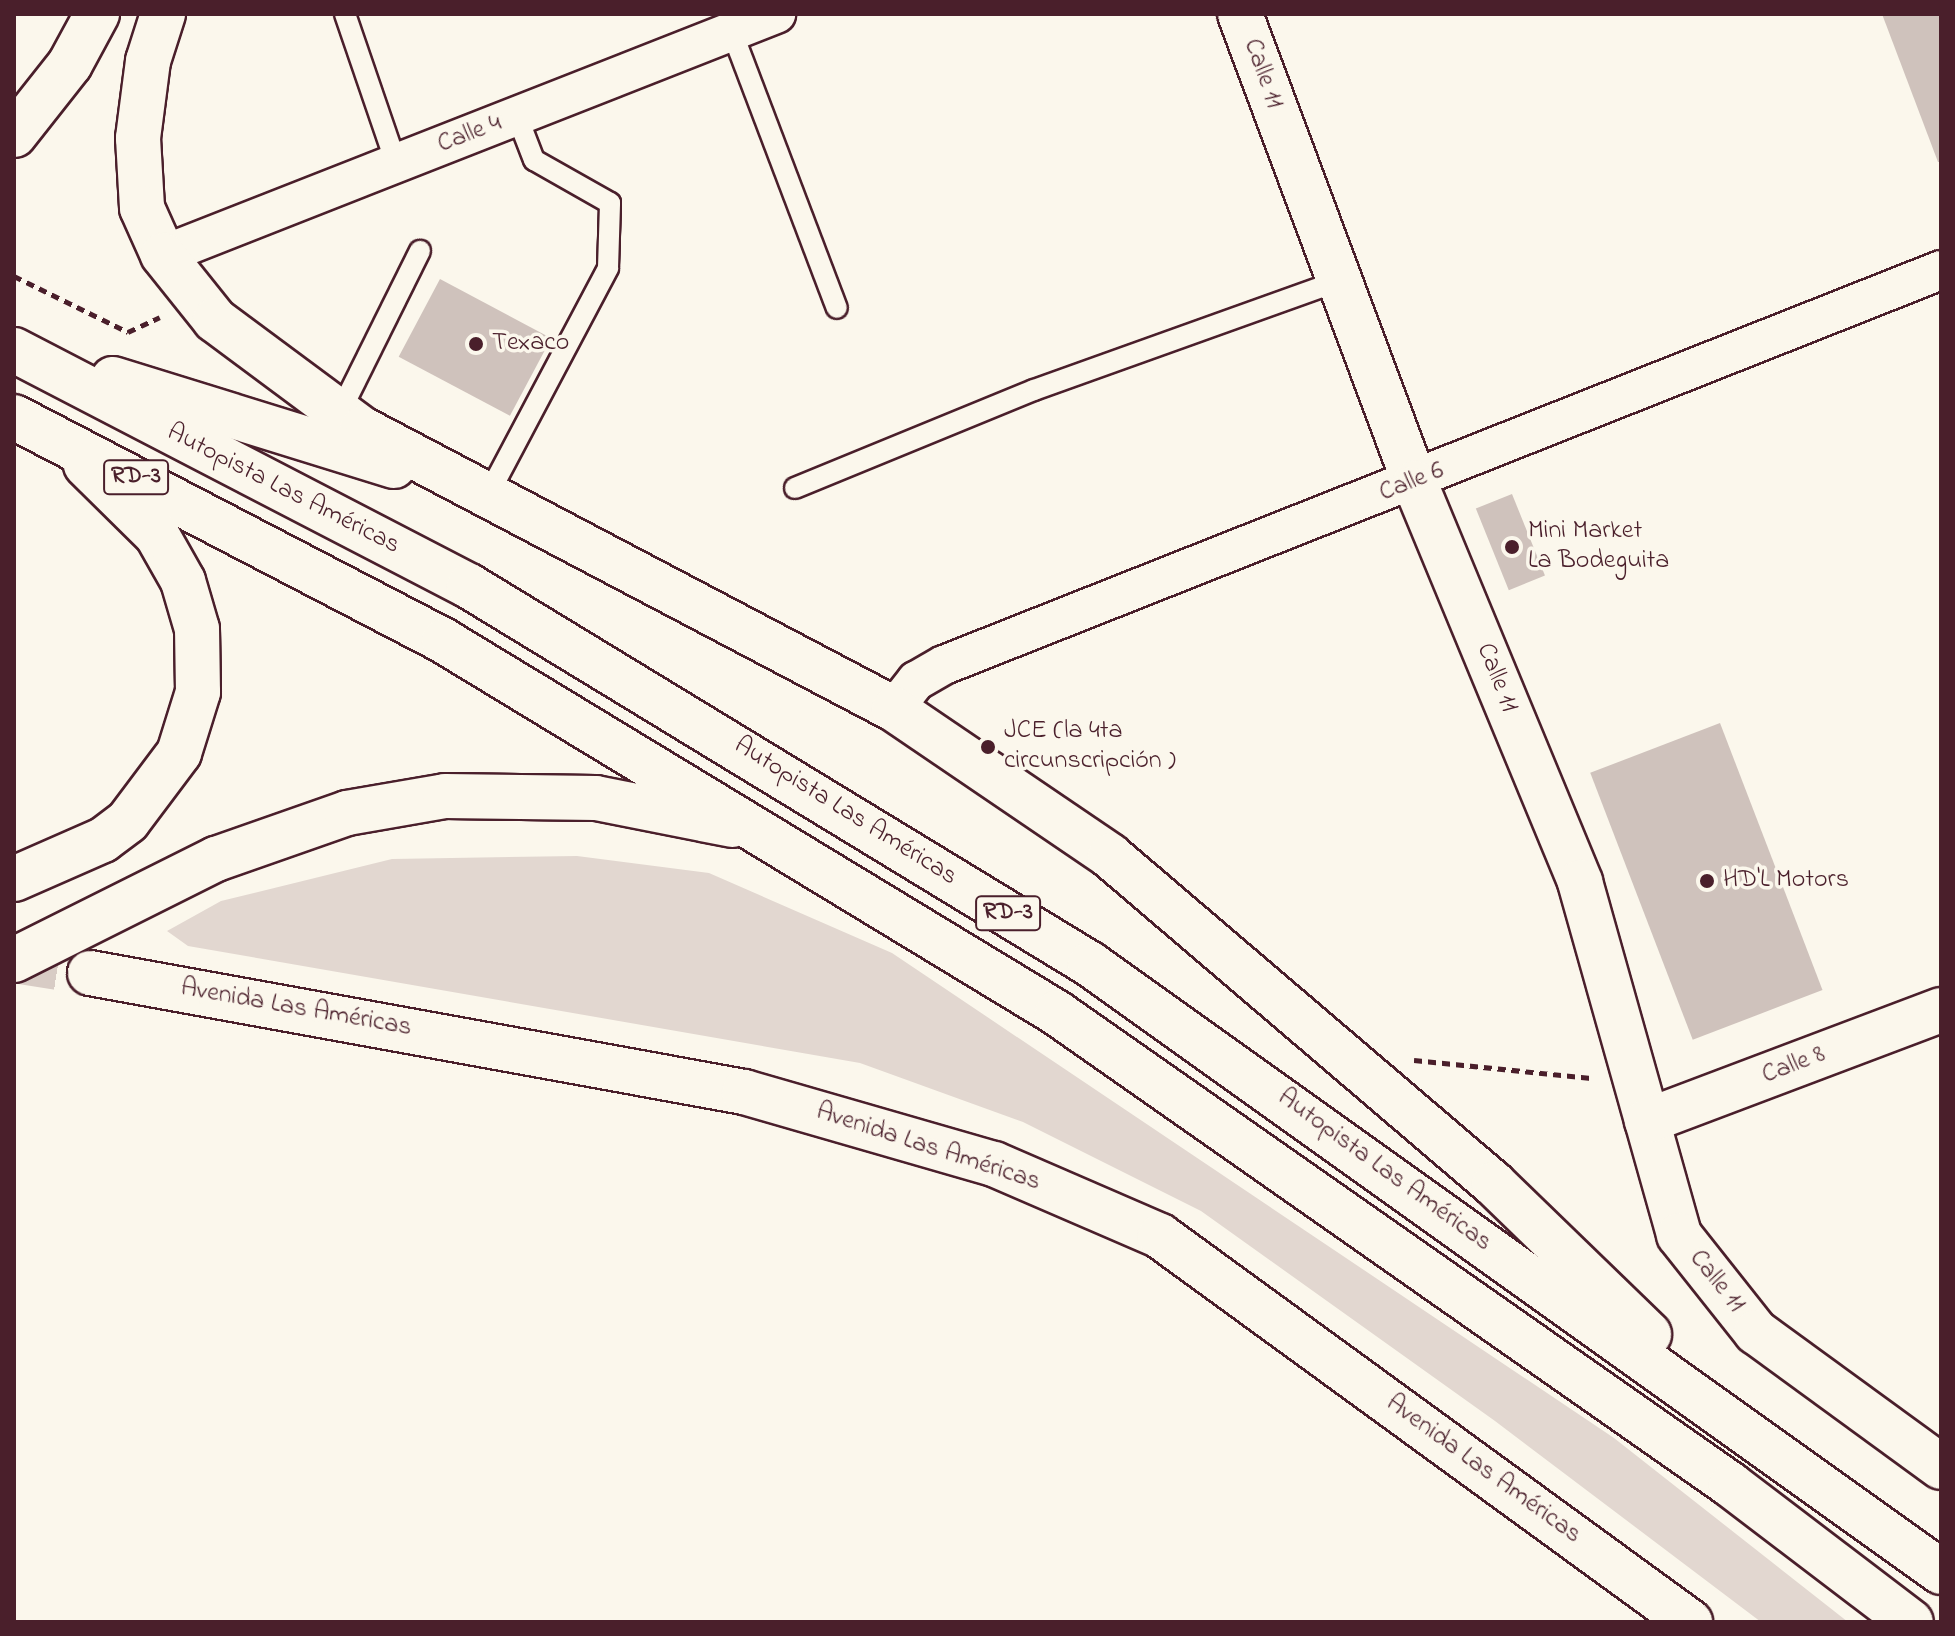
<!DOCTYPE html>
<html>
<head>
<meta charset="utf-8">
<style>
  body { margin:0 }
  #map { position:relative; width:1955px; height:1636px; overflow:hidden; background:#fbf7ec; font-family:"Indie Flower",sans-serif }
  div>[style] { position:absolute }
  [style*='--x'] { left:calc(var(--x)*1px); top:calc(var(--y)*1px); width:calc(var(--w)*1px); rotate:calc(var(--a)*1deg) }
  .green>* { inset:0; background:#e2d7d0 }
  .building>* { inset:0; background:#cfc2bc; transform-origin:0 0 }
  .secondary-tunnel>* { height:44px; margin-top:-22px; transform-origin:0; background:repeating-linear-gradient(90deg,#d8ccc5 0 44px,transparent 0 66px) }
  .path>* { height:5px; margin-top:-2.5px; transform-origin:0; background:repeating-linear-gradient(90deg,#4a1f2b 0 8px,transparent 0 14px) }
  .roads { filter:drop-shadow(2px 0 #4a1f2b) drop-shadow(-2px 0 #4a1f2b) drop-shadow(0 2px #4a1f2b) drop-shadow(0 -2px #4a1f2b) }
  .service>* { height:20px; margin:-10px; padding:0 10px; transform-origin:10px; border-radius:10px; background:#fbf7ec }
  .minor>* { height:38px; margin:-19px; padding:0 19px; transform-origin:19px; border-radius:19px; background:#fbf7ec }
  .tertiary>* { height:44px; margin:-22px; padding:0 22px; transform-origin:22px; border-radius:22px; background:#fbf7ec }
  .secondary>* { height:44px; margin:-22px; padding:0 22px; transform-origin:22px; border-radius:22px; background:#fbf7ec }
  .motorway>* { height:44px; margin:-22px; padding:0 22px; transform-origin:22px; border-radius:22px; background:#fbf7ec }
  .dots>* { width:22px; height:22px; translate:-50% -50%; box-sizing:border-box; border:4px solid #fbf7ec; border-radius:50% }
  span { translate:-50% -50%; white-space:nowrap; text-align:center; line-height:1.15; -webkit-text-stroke:7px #fbf7ec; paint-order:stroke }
  .shield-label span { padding:2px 6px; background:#fbf7ec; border:2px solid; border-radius:6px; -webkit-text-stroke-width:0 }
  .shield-label { font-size:24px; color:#4a1f2b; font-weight:700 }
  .street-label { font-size:26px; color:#4a1f2b }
  .poi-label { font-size:26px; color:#4a1f2b }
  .left { translate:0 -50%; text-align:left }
  .frame { position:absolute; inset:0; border:16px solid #4a1f2b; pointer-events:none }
</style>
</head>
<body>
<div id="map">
  <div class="green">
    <i style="clip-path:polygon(577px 856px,709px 873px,892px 953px,1614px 1438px,1848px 1622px,1761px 1622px,1495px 1421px,1201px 1211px,1023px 1122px,860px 1063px,188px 946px,167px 931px,221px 901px,392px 859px)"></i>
  </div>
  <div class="building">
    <i style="clip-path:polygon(1882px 14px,1941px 14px,1941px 162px,1938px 162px)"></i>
    <i style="left:440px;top:279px;width:126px;height:88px;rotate:28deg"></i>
    <i style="left:1512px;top:494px;width:88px;height:39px;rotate:68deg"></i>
    <i style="left:1720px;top:723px;width:286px;height:139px;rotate:69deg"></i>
  </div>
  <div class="secondary-tunnel">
    <i style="--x:14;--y:961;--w:77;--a:9"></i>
  </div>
  <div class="path">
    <i style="--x:14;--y:276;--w:127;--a:26.2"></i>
    <i style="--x:128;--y:332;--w:35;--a:-25"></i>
    <i style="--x:1414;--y:1060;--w:178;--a:5.8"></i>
  </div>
  <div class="roads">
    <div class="service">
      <i style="--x:345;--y:14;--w:157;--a:71.1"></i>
      <i style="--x:732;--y:32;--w:295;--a:69.2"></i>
      <i style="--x:340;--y:412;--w:180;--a:-63.6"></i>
      <i style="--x:795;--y:488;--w:258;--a:-22.3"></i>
      <i style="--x:1034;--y:390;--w:324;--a:-19.7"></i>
      <i style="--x:488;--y:495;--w:257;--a:-62.1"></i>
      <i style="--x:608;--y:268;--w:65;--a:-88.2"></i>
      <i style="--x:610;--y:203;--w:87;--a:-150.5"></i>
      <i style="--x:534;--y:160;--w:47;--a:-111.1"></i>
    </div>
    <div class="minor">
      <i style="--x:163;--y:255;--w:659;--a:-21.46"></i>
      <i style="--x:894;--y:709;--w:36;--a:-52"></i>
      <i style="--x:916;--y:681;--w:32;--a:-30"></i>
      <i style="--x:944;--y:665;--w:1072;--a:-21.61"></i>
    </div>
    <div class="tertiary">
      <i style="--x:1240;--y:14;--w:501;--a:69.54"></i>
      <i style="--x:1415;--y:483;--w:432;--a:67.5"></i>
      <i style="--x:1580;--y:882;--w:367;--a:74.3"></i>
      <i style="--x:1679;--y:1235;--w:124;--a:51.6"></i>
      <i style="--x:1756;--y:1332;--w:229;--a:36.1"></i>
      <i style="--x:1647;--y:1121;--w:314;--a:-20.7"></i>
    </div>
    <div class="secondary">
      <i style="--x:90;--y:973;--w:665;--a:10.31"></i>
      <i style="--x:744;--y:1092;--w:260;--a:16.1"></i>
      <i style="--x:994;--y:1164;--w:181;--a:23.4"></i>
      <i style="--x:1160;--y:1236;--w:656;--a:36.07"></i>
    </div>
    <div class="motorway">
      <i style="--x:163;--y:14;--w:49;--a:107.7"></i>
      <i style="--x:148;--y:61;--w:78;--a:97.4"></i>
      <i style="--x:138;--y:138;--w:70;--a:86.7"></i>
      <i style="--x:142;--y:208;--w:51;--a:65.9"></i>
      <i style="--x:163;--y:255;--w:83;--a:51.3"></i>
      <i style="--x:215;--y:320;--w:183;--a:36.6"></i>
      <i style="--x:362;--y:429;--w:601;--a:27.76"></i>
      <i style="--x:894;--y:709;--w:261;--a:34.2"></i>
      <i style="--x:1110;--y:856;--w:505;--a:40.5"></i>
      <i style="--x:1494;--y:1184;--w:216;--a:44.1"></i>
      <i style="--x:14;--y:135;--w:90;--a:-51.7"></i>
      <i style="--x:70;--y:64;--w:57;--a:-61.6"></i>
      <i style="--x:14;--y:350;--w:513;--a:27.41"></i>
      <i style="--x:469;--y:586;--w:727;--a:31.33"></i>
      <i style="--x:1090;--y:964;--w:1046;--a:35.54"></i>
      <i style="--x:113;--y:379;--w:294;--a:17.2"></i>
      <i style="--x:14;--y:417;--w:485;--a:27.5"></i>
      <i style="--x:444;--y:641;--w:717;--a:31.25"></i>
      <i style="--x:1057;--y:1013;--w:823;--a:35"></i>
      <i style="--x:1731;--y:1485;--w:226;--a:37.3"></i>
      <i style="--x:14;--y:879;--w:97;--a:-23.7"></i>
      <i style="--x:103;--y:840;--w:31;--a:-37"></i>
      <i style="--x:128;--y:821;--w:85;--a:-53.1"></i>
      <i style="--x:179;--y:753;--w:64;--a:-72.7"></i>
      <i style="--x:198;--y:692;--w:63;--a:-90.9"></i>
      <i style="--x:197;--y:629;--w:50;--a:-106.3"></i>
      <i style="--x:183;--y:581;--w:53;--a:-119.5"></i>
      <i style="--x:157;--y:535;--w:100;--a:-135.4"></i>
      <i style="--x:14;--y:960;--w:226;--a:-26.6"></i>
      <i style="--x:216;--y:859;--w:139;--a:-19.3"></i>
      <i style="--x:347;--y:813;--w:99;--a:-9.8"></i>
      <i style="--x:445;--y:796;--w:151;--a:0.8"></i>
      <i style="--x:596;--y:798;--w:139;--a:11.2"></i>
    </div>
  </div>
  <div class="dots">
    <i style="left:476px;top:344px;background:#4a1f2b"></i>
    <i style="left:1512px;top:547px;background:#4a1f2b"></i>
    <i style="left:988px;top:747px;background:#4a1f2b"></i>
    <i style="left:1707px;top:881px;background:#4a1f2b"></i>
  </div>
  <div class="shield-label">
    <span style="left:136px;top:477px">RD-3</span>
    <span style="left:1008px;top:913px">RD-3</span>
  </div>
  <div class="street-label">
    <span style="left:1262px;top:74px;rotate:70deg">Calle 11</span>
    <span style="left:470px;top:135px;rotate:-21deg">Calle 4</span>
    <span style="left:1412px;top:483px;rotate:-22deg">Calle 6</span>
    <span style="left:283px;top:490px;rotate:27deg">Autopista Las Américas</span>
    <span style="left:1496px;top:678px;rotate:68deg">Calle 11</span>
    <span style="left:845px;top:812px;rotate:32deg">Autopista Las Américas</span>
    <span style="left:296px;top:1009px;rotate:10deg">Avenida Las Américas</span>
    <span style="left:1794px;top:1066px;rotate:-21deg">Calle 8</span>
    <span style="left:928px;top:1148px;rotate:18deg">Avenida Las Américas</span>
    <span style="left:1384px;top:1171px;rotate:36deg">Autopista Las Américas</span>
    <span style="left:1716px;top:1282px;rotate:51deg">Calle 11</span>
    <span style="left:1483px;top:1470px;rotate:36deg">Avenida Las Américas</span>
  </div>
  <div class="poi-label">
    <span class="left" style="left:492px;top:344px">Texaco</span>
    <span class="left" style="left:1528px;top:547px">Mini Market<br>La Bodeguita</span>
    <span class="left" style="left:1004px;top:747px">JCE (la 4ta<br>circunscripción )</span>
    <span class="left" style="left:1723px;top:881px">HD'L Motors</span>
  </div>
  <div class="frame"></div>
</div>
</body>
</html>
